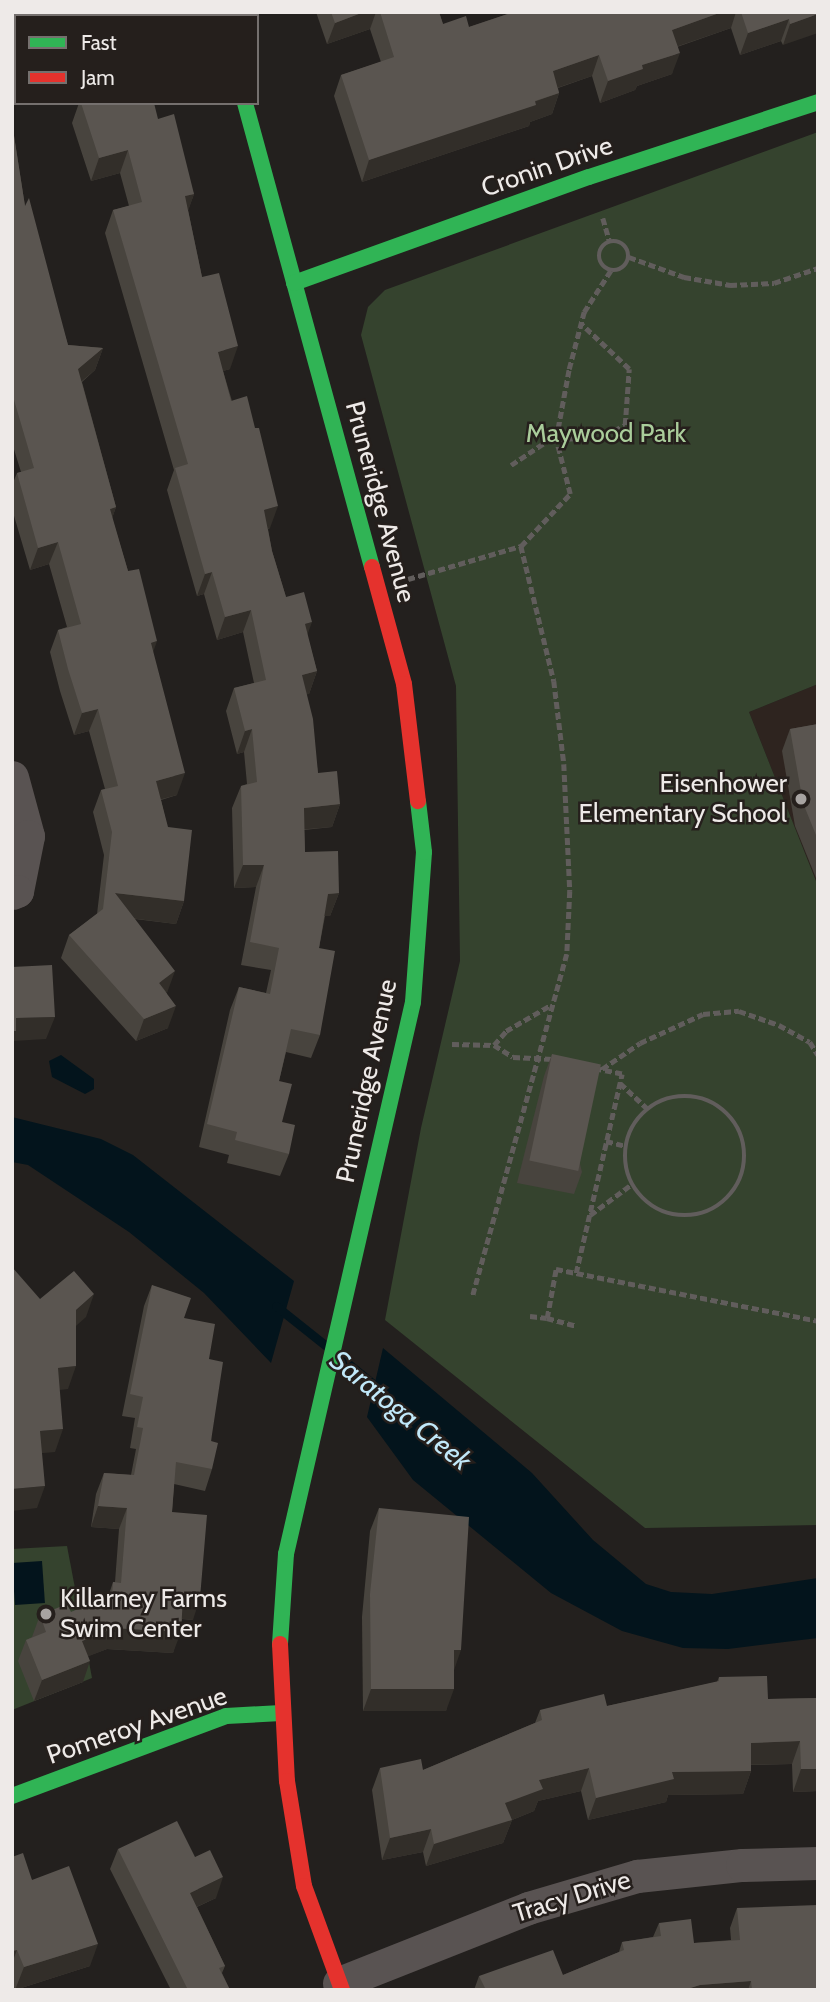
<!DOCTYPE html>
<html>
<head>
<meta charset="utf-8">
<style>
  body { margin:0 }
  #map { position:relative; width:830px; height:2002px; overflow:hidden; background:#23201e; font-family:Cabin,sans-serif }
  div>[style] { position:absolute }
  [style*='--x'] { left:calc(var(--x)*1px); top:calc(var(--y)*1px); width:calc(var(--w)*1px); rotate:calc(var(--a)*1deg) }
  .built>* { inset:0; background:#2e241f }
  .green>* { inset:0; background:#35432e }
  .water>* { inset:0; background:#03141c; transform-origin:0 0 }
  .stream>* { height:9px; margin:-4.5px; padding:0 4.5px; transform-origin:4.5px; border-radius:4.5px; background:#03141c }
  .path>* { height:4.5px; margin-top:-2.25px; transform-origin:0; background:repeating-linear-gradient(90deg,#615d5c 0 7px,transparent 0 10.5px) }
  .path>.ring { margin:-2.25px; padding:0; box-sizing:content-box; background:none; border:4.5px solid #615d5c; border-radius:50% }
  .street>* { height:33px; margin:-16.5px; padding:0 16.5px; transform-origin:16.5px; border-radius:16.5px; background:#595352 }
  .fast>* { height:16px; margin:-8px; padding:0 8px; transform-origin:8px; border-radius:8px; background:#30b455 }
  .jam>* { height:16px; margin:-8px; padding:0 8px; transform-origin:8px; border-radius:8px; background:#e5322d }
  .wall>* { inset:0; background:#48443e }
  .shaded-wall>* { inset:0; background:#322e29 }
  .building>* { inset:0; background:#5a5550; transform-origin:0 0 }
  .dots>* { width:19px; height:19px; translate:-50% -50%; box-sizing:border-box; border:4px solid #251f1c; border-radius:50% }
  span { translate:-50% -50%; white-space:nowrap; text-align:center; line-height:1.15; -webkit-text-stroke:5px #251f1c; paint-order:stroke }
  .street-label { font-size:26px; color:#eeeae8 }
  .park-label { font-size:26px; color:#aacd9b }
  .poi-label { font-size:26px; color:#eeeae8 }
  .right { translate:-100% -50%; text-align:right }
  .left { translate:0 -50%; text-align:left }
  .water-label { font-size:28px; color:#c1e8f9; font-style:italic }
  .frame { position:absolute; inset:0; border:14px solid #eeeae8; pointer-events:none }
  .legend { position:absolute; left:14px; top:14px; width:245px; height:91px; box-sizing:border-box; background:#251f1c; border:2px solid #75706e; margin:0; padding:9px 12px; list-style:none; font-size:21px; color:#eeeae8 }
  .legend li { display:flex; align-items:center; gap:14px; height:35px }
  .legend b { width:35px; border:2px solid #75706e }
</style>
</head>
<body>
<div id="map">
  <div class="built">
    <i style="clip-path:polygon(818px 684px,818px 886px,749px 712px)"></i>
  </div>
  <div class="green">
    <i style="clip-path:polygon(818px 132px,818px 684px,749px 712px,818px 886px,818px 1525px,645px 1528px,385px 1320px,421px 1128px,460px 961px,456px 686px,361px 335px,368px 307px,385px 290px)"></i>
    <i style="clip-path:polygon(67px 1546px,92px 1678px,12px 1710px,12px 1549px)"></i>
  </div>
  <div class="water">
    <i style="clip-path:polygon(61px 1055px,94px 1079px,94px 1089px,85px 1094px,52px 1077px,49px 1061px)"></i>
    <i style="clip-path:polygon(12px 1117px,101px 1139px,133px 1155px,294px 1281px,271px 1363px,204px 1293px,129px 1232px,28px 1165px,12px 1162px)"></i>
    <i style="clip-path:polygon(383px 1348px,532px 1473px,593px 1540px,646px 1584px,671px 1592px,712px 1594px,818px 1578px,818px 1638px,728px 1649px,683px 1648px,622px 1631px,551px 1593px,413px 1480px,367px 1417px)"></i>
    <i style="left:42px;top:1561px;width:42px;height:30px;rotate:86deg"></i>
  </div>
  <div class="stream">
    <i style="--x:276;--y:1306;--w:63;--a:38.5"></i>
    <i style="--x:341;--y:1358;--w:53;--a:38.8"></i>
  </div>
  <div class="path">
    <i style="--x:603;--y:218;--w:25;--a:74"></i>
    <i class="ring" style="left:599px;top:241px;width:25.5px;height:25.5px"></i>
    <i style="--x:629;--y:257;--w:59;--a:20"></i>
    <i style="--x:684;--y:277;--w:47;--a:9.9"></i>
    <i style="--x:730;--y:285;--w:44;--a:-2.6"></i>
    <i style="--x:774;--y:283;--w:46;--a:-18.8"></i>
    <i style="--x:511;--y:465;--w:43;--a:-33.7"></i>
    <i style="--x:547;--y:441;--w:57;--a:-6"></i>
    <i style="--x:604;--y:435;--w:23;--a:-25"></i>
    <i style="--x:625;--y:425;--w:56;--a:-85.9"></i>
    <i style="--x:629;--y:369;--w:66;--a:-136.8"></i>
    <i style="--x:521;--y:546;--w:71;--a:-46.7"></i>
    <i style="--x:570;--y:494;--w:57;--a:-104.3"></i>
    <i style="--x:556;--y:439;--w:71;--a:-79.5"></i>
    <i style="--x:569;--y:369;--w:59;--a:-75.3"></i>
    <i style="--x:584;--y:312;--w:50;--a:-57.3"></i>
    <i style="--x:408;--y:579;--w:118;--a:-16.3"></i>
    <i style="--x:521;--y:546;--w:139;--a:76.3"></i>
    <i style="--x:554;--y:681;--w:84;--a:83.1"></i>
    <i style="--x:564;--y:764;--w:127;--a:87.3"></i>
    <i style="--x:570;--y:891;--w:63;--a:92.7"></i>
    <i style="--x:567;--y:954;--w:355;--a:105.4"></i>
    <i style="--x:452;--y:1044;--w:42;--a:1.4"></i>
    <i style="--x:494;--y:1045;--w:22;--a:32"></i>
    <i style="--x:513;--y:1057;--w:40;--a:2.9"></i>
    <i style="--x:494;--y:1045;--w:18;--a:-49"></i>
    <i style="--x:506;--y:1031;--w:50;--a:-30.2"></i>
    <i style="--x:602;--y:1069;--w:46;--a:-34.4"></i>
    <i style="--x:640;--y:1043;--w:69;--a:-24.7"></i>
    <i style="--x:703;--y:1014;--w:36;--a:-5"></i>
    <i style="--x:739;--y:1011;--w:42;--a:19.3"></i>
    <i style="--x:779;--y:1025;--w:35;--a:29"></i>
    <i style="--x:810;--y:1042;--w:15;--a:58"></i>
    <i style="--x:620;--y:1083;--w:38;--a:43"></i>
    <i class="ring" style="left:625px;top:1096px;width:115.5px;height:115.5px"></i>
    <i style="--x:606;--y:1141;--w:21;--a:14"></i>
    <i style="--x:590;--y:1215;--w:52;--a:-36.4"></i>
    <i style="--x:576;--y:1273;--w:204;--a:-77"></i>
    <i style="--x:622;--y:1074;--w:26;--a:-169"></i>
    <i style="--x:530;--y:1316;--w:17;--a:7"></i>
    <i style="--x:547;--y:1318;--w:50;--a:-79.6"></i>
    <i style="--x:556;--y:1269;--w:267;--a:11.2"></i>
    <i style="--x:547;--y:1318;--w:31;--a:15"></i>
  </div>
  <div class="street">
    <i style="--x:12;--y:69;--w:4;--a:-14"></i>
    <i style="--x:12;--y:777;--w:61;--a:74.8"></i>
    <i style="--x:28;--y:836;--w:56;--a:101.3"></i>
    <i style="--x:17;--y:891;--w:5;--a:158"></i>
    <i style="--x:339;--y:1983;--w:203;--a:-21.6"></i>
    <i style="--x:528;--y:1908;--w:114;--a:-16.4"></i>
    <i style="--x:637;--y:1876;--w:106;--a:-6"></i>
    <i style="--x:742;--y:1865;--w:76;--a:-1.5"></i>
  </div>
  <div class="fast">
    <i style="--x:245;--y:103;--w:481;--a:74.7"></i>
    <i style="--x:294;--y:283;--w:313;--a:-19.8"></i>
    <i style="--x:589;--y:177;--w:241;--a:-18.1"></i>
    <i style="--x:280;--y:1644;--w:90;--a:-86.2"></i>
    <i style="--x:286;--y:1554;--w:566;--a:-77.04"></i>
    <i style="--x:413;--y:1002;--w:150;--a:-85.8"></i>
    <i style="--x:424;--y:852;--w:51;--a:-96.7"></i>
    <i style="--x:12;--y:1796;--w:228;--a:-20.5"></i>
    <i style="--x:226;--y:1716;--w:55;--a:-3.1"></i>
  </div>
  <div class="jam">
    <i style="--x:221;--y:12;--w:4;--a:76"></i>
    <i style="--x:372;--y:567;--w:121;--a:74.7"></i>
    <i style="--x:404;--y:684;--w:118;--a:83.2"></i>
    <i style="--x:280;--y:1644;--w:137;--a:87.1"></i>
    <i style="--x:287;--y:1781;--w:106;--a:80.8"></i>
    <i style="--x:304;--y:1886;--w:111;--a:69.9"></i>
  </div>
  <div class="wall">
    <i style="clip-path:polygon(316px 12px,439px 12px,443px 24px,469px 27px,514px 12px,818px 12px,783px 45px,781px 41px,740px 55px,731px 28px,677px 47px,672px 74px,637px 86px,635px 90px,600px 103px,592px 76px,558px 88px,559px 93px,552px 114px,530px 122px,529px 126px,362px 182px,334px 96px,341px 75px,381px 62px,370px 29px,327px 44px)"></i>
    <i style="clip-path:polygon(79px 103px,158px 119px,194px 194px,188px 210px,202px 277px,230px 369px,223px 371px,270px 528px,268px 529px,272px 551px,286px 597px,307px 635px,317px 671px,309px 694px,306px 694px,318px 773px,340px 804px,332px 827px,304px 830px,305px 852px,339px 893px,330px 916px,325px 916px,319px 948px,320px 1035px,311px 1058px,286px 1052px,279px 1081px,282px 1122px,289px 1154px,280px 1176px,227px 1163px,229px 1155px,199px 1147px,230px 1010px,239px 987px,266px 993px,271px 970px,241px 965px,256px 887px,234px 888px,232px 808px,241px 786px,247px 784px,244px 752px,237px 754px,226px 711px,234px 688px,254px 683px,243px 632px,217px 640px,204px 594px,197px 596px,167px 490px,174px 470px,105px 233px,113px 210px,129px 206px,120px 173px,91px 181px,72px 123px)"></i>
    <i style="clip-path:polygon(12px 123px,25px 206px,68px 345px,103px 348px,95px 370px,82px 382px,116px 507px,112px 518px,128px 571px,153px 653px,177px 795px,161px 800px,184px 901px,176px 924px,135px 919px,167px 994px,168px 1028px,136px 1041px,61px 958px,69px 935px,97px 914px,104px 855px,93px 812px,101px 790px,105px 789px,89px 731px,74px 735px,60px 691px,50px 652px,58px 630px,67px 627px,49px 564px,30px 570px,12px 509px,12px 485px,17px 473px,21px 472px,12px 443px)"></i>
    <i style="clip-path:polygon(818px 724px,818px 883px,795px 826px,782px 751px,790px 729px)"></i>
    <i style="clip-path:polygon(552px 1054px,582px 1172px,574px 1194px,517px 1183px,544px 1076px)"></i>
    <i style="clip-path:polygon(152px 1285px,184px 1318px,209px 1359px,212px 1469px,205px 1491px,174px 1484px,172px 1512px,193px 1620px,182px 1619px,173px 1653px,107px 1649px,88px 1656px,83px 1682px,34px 1701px,18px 1661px,26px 1640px,32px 1637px,40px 1615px,71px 1612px,108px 1597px,113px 1582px,115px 1582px,119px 1529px,91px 1527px,96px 1494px,104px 1473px,131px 1475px,136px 1449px,130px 1448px,135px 1418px,122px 1416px,144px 1306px)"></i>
    <i style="clip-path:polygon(379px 1508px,454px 1670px,446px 1711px,363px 1711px,362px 1617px,370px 1531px)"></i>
    <i style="clip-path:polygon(719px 1677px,768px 1699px,818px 1698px,818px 1791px,793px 1792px,792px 1764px,751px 1765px,751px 1771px,743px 1794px,668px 1795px,666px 1802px,588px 1820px,581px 1791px,538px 1801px,534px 1811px,512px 1820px,503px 1843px,426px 1866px,423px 1852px,382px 1860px,372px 1790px,380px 1768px,423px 1770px,535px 1723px,540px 1710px,607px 1706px,717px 1682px)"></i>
    <i style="clip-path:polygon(118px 1849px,216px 1898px,197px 1907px,225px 1966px,222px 1973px,230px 1990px,171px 1990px,110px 1869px)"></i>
    <i style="clip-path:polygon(12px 1857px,32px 1880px,90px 1966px,15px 1990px,12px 1982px)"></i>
    <i style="clip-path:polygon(737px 1908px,818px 1990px,474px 1990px,479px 1976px,563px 1975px,619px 1952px,622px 1942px,653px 1937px,659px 1923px,694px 1943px,731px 1940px,730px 1928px)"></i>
  </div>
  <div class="shaded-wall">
    <i style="clip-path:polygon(364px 12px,376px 12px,370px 29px,327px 44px,335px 23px)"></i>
    <i style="clip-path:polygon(722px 12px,736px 12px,731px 28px,664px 51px,672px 30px)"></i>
    <i style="clip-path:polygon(818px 14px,818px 33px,783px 45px,790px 24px)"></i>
    <i style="clip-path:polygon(789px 19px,781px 41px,740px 55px,748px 33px)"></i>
    <i style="clip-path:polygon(680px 53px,672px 74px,637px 86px,635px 90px,600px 103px,608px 81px,642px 65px)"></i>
    <i style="clip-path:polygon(599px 55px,592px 76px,545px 92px,553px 71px)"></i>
    <i style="clip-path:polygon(559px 93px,552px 114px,530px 122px,529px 126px,362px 182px,369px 160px)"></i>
    <i style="clip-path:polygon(128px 150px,120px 173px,91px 181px,99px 158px)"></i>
    <i style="clip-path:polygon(194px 194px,186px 217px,185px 196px)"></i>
    <i style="clip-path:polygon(238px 346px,230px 369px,210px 375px,218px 352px)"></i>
    <i style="clip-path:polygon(103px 348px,95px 370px,70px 391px,78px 369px)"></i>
    <i style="clip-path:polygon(278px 506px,270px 528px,256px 532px,264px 510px)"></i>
    <i style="clip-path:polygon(116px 507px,108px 530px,110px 509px)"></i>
    <i style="clip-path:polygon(58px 542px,49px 564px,30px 570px,38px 548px)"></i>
    <i style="clip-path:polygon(212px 572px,204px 594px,197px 596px,205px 574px)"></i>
    <i style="clip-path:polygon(251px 610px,243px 632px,217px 640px,225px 617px)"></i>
    <i style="clip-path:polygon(312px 622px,304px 644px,305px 624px)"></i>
    <i style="clip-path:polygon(157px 641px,149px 664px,151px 643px)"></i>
    <i style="clip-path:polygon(317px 671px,309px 694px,293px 698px,302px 675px)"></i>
    <i style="clip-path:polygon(98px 709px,89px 731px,74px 735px,82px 713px)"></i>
    <i style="clip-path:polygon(252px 729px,244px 752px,237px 754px,245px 731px)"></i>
    <i style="clip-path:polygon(185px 773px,177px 795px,147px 803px,156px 781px)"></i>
    <i style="clip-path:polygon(340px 804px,332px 827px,296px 830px,304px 808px)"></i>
    <i style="clip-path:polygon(243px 865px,264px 865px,256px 887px,234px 888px)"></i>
    <i style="clip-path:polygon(115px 893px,184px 901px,176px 924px,107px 915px)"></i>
    <i style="clip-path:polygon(339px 893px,330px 916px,320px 916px,328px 894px)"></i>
    <i style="clip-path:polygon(175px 971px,167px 993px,159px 983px)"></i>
    <i style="clip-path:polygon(176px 1006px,168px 1028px,136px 1041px,144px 1019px)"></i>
    <i style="clip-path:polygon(55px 1017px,46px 1039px,13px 1041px,12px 1042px,12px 1027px,16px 1018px)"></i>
    <i style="clip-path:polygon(94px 1294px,86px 1317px,68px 1333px,76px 1310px)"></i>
    <i style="clip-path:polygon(76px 1366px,68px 1389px,50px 1391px,58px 1368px)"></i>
    <i style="clip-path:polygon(63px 1429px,55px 1452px,32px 1454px,40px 1431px)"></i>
    <i style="clip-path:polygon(45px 1486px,37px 1508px,12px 1511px,12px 1489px)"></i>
    <i style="clip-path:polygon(98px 1506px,127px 1508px,119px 1529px,91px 1527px)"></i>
    <i style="clip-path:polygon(183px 1597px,200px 1598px,193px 1620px,175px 1618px)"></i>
    <i style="clip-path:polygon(114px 1628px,181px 1632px,173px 1653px,107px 1649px,74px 1662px,82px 1641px)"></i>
    <i style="clip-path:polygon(454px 1650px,461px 1650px,453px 1673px)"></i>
    <i style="clip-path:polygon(90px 1661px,83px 1682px,34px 1701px,42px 1680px)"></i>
    <i style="clip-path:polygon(371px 1689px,454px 1689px,446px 1711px,363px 1711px)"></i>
    <i style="clip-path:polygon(800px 1741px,792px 1764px,742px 1765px,751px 1743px)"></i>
    <i style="clip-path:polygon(589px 1768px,581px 1791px,538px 1801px,534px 1811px,512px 1820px,503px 1843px,426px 1866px,434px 1844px,539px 1780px)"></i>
    <i style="clip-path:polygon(801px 1769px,818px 1769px,818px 1791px,793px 1792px)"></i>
    <i style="clip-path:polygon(751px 1771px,743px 1794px,668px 1795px,666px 1802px,588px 1820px,596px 1798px,672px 1772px)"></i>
    <i style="clip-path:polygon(431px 1829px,423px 1852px,382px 1860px,390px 1838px)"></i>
    <i style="clip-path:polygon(223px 1877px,216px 1898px,183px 1913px,190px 1893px)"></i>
    <i style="clip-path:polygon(98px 1944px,90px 1966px,15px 1990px,24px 1967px)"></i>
    <i style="clip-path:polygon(17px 1950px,12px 1963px,12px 1951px)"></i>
    <i style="clip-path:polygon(751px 1981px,748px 1990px,684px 1990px,700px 1985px)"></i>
  </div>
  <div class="building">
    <i style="clip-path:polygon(331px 12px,364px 12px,335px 23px)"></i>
    <i style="clip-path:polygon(380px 12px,439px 12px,443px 24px,466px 16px,469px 27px,514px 12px,722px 12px,672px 30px,680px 53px,642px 65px,643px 69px,608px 81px,599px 55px,553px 71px,559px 93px,535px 101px,536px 105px,369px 160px,341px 75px,394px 57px)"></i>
    <i style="clip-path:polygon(741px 12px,818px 12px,818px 14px,790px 24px,789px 19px,748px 33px)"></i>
    <i style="clip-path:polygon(81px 103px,154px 103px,158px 119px,174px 114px,194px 194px,185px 196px,202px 277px,219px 273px,238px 346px,218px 352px,231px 401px,247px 396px,255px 428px,259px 428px,278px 506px,264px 510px,272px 551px,286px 597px,304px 592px,312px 622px,305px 624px,317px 671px,302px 675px,313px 719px,318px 773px,337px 771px,340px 804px,304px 808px,305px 852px,338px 851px,339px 893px,328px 894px,319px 948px,335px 951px,320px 1035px,291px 1029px,279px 1081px,292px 1084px,282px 1122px,295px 1125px,289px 1154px,235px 1140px,237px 1132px,207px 1124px,239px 987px,270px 994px,279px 948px,250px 942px,264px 865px,243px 865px,241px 786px,257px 782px,252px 729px,245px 731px,234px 688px,266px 680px,251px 610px,225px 617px,212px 572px,205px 574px,175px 468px,188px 464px,113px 210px,142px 202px,128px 150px,99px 158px)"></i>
    <i style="clip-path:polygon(12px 123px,25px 206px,29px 198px,68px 345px,103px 348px,78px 369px,116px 507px,110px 509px,128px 571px,139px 569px,157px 641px,151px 643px,185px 773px,156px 781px,168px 827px,192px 830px,184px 901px,115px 893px,175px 971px,159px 983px,176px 1006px,144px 1019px,69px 935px,103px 909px,112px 832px,101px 790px,118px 786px,98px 709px,82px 713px,68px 669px,58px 630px,81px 624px,58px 542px,38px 548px,17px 473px,34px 468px,12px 393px)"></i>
    <i style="clip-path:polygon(818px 724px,818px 840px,803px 803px,790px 729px)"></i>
    <i style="clip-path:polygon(12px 960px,12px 967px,52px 965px,55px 1017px,16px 1018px,16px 1031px,12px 1031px)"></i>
    <i style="left:552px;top:1054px;width:50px;height:109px;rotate:12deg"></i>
    <i style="clip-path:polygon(12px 1267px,40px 1299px,74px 1271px,94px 1294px,76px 1310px,76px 1366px,58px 1368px,63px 1429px,40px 1431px,45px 1486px,12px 1489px)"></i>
    <i style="clip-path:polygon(152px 1285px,191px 1298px,184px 1318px,215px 1324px,209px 1359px,223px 1362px,211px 1441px,218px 1443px,212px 1469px,176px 1462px,172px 1512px,207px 1515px,200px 1598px,183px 1597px,181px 1632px,114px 1628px,82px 1641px,90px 1661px,42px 1680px,26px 1640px,46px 1632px,40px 1615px,67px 1604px,71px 1612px,112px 1595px,113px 1582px,121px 1583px,127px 1508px,98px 1506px,104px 1473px,134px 1475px,143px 1428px,137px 1427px,143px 1397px,130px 1394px)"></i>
    <i style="clip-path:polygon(379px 1508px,469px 1517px,461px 1650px,454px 1650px,454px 1689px,371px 1689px,370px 1594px)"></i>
    <i style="clip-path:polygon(767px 1676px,768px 1699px,818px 1698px,818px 1769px,801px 1769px,800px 1741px,751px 1743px,751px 1771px,672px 1772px,674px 1779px,596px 1798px,589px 1768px,539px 1780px,543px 1789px,505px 1803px,512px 1820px,434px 1844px,431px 1829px,390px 1838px,380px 1768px,421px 1759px,423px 1770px,542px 1720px,540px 1710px,604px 1694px,607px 1706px,719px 1681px,719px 1677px)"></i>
    <i style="clip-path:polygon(177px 1821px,195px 1857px,210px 1850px,223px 1877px,190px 1893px,225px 1966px,219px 1968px,230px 1990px,188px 1990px,118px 1849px)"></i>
    <i style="clip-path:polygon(23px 1853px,32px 1880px,69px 1866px,98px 1944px,24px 1967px,17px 1950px,12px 1951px,12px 1857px)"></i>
    <i style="clip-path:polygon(818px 1905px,818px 1990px,752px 1990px,751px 1981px,700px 1985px,684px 1990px,480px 1990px,485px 1988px,479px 1976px,553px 1950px,563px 1975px,624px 1950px,622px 1942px,661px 1936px,659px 1923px,691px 1919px,694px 1943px,740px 1940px,737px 1908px)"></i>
  </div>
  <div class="dots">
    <i style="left:801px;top:799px;background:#a7a3a1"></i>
    <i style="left:46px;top:1614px;background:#a7a3a1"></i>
  </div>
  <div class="street-label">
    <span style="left:547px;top:167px;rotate:-19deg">Cronin Drive</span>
    <span style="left:380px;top:502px;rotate:75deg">Pruneridge Avenue</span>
    <span style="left:367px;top:1081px;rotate:-78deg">Pruneridge Avenue</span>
    <span style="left:137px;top:1726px;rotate:-19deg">Pomeroy Avenue</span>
    <span style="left:572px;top:1897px;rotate:-17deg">Tracy Drive</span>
  </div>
  <div class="park-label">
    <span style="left:606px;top:434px">Maywood Park</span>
  </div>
  <div class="poi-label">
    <span class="right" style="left:787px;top:799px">Eisenhower<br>Elementary School</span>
    <span class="left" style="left:60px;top:1614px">Killarney Farms<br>Swim Center</span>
  </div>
  <div class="water-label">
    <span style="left:401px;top:1410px;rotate:39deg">Saratoga Creek</span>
  </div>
  <div class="frame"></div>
  <ul class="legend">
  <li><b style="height:9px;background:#30b455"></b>Fast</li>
  <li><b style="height:9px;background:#e5322d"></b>Jam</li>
  </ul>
</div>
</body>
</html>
